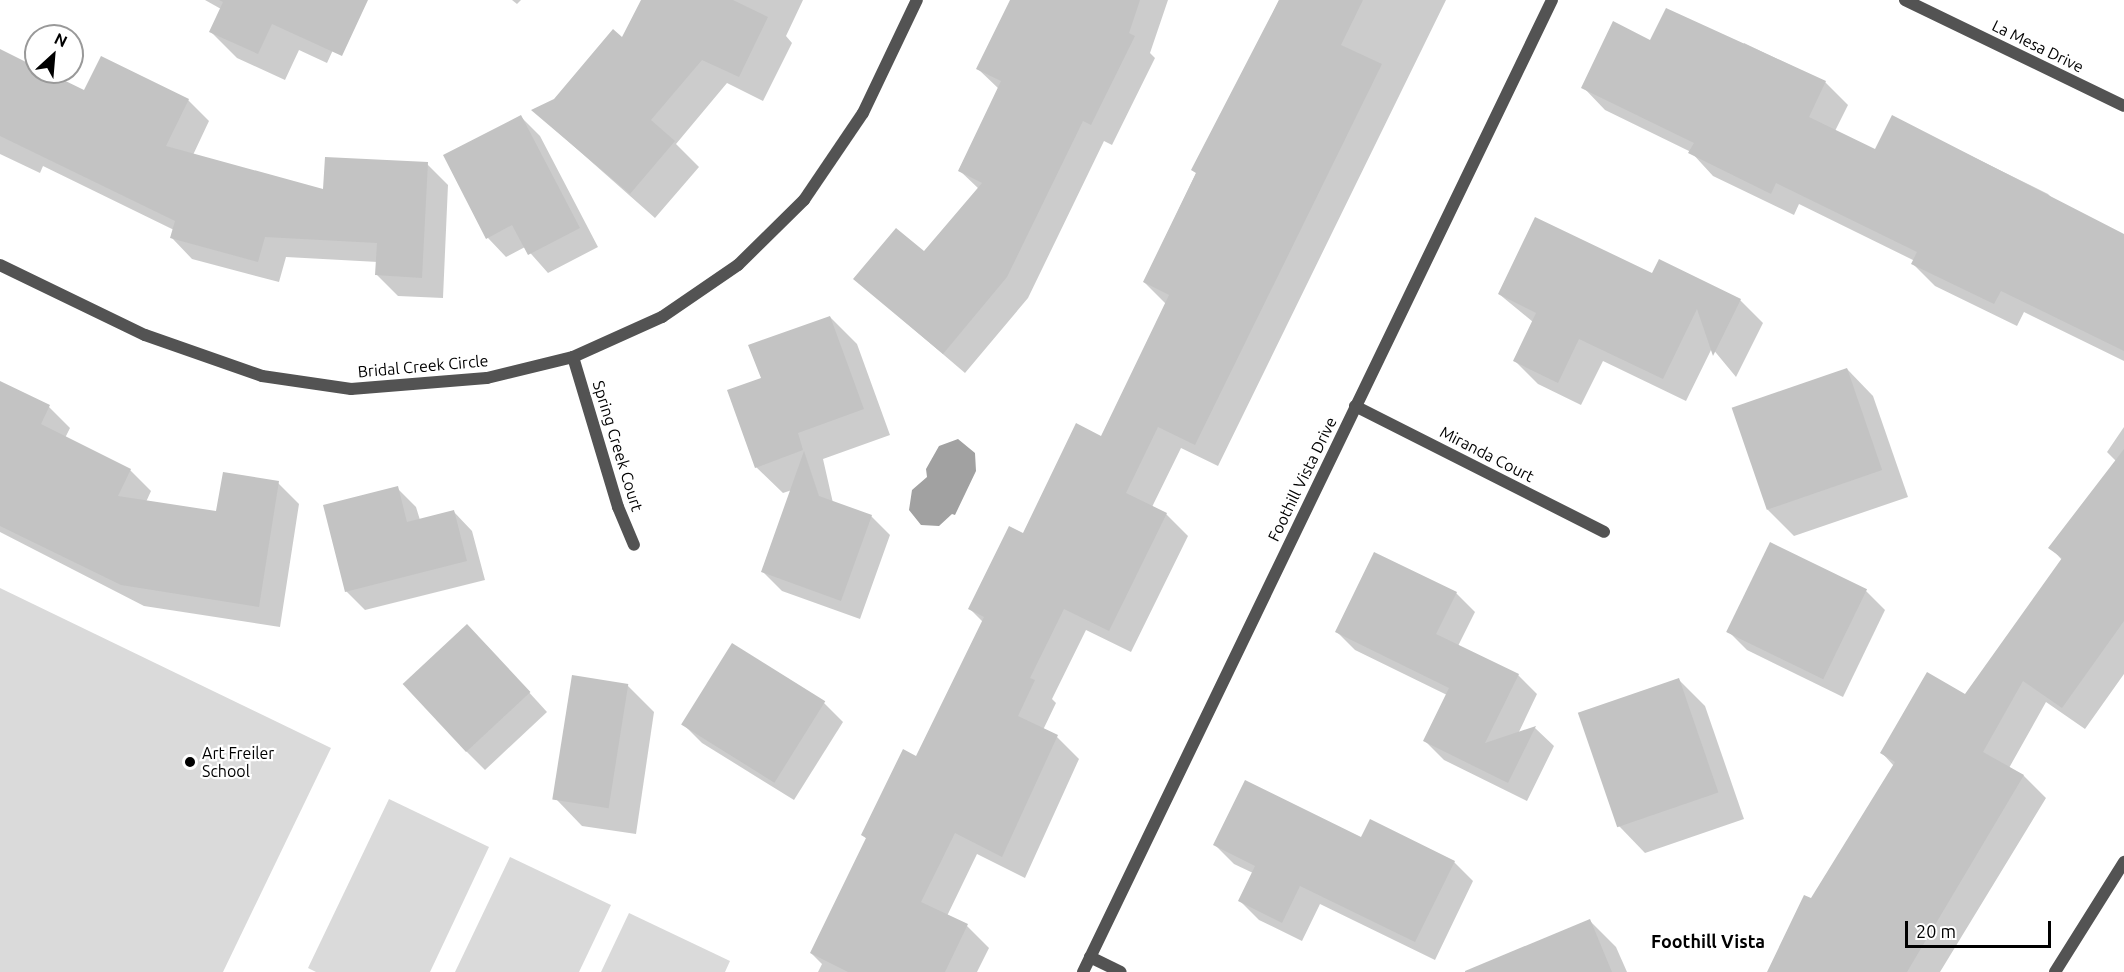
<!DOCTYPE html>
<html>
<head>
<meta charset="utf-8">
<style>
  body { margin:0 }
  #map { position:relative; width:2124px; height:972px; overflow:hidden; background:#fff; font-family:Ubuntu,sans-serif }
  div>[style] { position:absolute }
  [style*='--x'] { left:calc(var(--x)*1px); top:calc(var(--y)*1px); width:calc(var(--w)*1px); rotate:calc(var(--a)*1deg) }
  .green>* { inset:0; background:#dadada }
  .water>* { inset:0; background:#a1a1a1 }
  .shadow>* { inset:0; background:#0003 }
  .building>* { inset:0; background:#c3c3c3; transform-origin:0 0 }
  .minor>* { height:12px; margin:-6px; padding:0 6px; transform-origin:6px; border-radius:6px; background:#535353 }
  .dots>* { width:16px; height:16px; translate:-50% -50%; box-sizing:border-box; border:3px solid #fff; border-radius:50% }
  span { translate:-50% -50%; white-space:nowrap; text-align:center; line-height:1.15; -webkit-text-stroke:4.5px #fff; paint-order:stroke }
  .street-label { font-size:16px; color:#000 }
  .poi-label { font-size:16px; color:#000 }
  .left { translate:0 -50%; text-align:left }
  .neighbourhood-label { font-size:18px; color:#000; font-weight:700 }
  .north { position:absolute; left:24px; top:24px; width:60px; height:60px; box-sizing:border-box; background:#fff; border:2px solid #999; border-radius:50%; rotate:26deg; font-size:16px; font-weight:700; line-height:24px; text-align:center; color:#000 }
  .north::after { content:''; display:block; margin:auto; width:21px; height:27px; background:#000; clip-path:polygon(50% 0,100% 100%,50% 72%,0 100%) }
  .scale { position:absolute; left:1905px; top:921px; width:146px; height:27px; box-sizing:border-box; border:3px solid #000; border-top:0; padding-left:8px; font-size:18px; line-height:21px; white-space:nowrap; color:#000; -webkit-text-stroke:4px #fff; paint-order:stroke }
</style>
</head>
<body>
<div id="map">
  <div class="green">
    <i style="clip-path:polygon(0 588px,331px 748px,223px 972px,0 972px)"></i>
    <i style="clip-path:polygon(389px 799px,489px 847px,430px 972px,316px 972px,308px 968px)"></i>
    <i style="clip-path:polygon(510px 857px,611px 905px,579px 972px,455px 972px)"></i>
    <i style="clip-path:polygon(629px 913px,730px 961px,725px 972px,601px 972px)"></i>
  </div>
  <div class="water">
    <i style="clip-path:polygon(958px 439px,975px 453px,976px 471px,955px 515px,952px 514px,939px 526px,921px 525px,909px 510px,912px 490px,927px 477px,926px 469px,939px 446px)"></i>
  </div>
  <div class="shadow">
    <i style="clip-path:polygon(205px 0,356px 0,327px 63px,299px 50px,285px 80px,237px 58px,211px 32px,221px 9px)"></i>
    <i style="clip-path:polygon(512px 0,521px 0,517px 4px)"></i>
    <i style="clip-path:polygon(642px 0,803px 0,786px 36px,792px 43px,763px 101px,727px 83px,676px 144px,699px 167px,655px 218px,534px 111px,555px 100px,623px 40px)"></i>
    <i style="clip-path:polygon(1045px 0,1168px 0,1150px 53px,1155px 58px,1112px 145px,1104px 141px,1028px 298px,965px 373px,855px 279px,924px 253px,979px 189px,959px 170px,999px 89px,978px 69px)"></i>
    <i style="clip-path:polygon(1279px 0,1446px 0,1218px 466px,1181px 448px,1152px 507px,1166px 514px,1188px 536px,1131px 652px,1086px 630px,1052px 699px,1056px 703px,1043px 730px,1057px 737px,1079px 759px,1025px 878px,977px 854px,947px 916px,967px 926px,989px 948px,977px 972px,818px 972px,822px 964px,811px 953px,867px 839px,863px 835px,917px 758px,983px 622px,970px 609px,1101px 438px,1166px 304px,1144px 282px)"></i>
    <i style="clip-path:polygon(1651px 42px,1742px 47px,1744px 43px,1825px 82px,1848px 105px,1835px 131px,1876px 151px,1892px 117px,2048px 194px,2070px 217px,2124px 235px,2124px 361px,2024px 312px,2017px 326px,1935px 286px,1913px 264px,1915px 261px,1799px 204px,1794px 215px,1713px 176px,1691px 152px,1605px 110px,1583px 87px)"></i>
    <i style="clip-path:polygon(0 51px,36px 68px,36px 72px,85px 92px,188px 100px,209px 121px,193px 155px,325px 191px,427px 164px,448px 185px,443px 298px,398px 296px,377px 275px,378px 262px,286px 257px,279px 282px,192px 259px,172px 238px,174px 230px,43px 166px,40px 173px,0 154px)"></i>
    <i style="clip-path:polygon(521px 117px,540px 136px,598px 247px,548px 273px,525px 247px,506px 257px,488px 238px)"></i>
    <i style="clip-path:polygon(1499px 294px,1740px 300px,1763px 323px,1736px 377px,1712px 348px,1686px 401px,1603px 361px,1581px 405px,1538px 384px,1515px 361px,1533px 322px)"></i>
    <i style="clip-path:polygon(830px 317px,857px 344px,890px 435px,823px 459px,833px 503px,871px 516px,890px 535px,860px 619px,782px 591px,763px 572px,792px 490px,783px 493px,756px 467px,763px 379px)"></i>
    <i style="clip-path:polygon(1847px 369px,1873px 396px,1908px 497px,1794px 536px,1767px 509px)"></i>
    <i style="clip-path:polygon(0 389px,49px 407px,70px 428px,65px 438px,130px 470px,151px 491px,146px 502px,218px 513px,278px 483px,299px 504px,280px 627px,144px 606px,0 532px)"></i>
    <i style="clip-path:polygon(2124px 427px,2124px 674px,2085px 729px,2046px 702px,2009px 768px,2024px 776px,2046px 798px,1940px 972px,1768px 972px,1894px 766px,1882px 753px,1965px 696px,2062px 560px,2050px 547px,2116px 461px,2107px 452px)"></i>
    <i style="clip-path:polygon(397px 488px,416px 507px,420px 520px,454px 512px,472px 531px,485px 580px,365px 610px,346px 591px)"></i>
    <i style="clip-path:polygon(1866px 591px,1885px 610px,1843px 697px,1747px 650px,1728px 631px)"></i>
    <i style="clip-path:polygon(1456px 593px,1475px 612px,1458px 646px,1518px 675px,1537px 694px,1518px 734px,1535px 728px,1554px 746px,1527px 801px,1444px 760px,1425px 741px,1447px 695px,1355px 650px,1336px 631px)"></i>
    <i style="clip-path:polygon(486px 645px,547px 712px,485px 770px,466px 751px)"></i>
    <i style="clip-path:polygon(1679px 680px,1705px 706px,1744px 819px,1645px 853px,1619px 826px)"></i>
    <i style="clip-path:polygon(627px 685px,654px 712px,636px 834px,582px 826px,556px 799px)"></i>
    <i style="clip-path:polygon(824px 703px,843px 722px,794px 800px,702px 743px,683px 724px)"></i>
    <i style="clip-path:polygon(1361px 839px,1454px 862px,1473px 881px,1435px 960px,1320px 904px,1302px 941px,1259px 920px,1240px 901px,1253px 873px,1234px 864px,1215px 845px)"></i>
    <i style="clip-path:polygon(1590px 921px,1616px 947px,1627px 972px,1484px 972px)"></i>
  </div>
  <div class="building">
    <i style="clip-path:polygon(219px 0,368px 0,342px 56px,272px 24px,258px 54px,209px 32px,223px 2px)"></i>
    <i style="clip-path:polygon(641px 0,733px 0,768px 17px,739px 77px,702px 60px,651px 120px,675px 141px,630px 194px,531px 110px,554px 99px,613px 29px,622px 37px)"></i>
    <i style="clip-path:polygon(1010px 0,1140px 0,1129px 33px,1135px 36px,1091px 125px,1083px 121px,1007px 277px,943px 354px,853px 279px,896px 228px,924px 251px,982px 183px,958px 171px,1001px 81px,976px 69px)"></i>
    <i style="clip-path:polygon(1279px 0,1363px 0,1341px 45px,1382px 64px,1195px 445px,1158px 427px,1126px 493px,1167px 513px,1109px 631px,1064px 609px,1030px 678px,1035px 680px,1018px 716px,1058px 735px,1002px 857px,955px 833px,921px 902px,968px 924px,945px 972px,848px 972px,810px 953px,866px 838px,861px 835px,903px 749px,916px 756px,984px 617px,968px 609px,1009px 526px,1023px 533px,1076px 423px,1101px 436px,1169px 295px,1143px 282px,1196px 173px,1191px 170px)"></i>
    <i style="clip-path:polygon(1666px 8px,1826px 81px,1809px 117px,1875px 149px,1892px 115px,2124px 234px,2124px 351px,2001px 291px,1994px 304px,1911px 264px,1917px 252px,1776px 183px,1771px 194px,1688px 153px,1694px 143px,1581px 88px,1613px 21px,1650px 40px)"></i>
    <i style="clip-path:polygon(0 49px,36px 67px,36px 72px,47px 72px,84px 90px,101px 56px,189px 99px,166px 146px,323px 189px,325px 157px,428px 162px,422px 278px,375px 275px,377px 243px,265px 237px,258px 262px,170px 238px,175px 221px,0 136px)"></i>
    <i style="clip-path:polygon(521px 115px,580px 228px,528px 255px,512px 225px,486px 239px,443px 155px)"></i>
    <i style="clip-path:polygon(1535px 217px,1652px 273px,1659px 259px,1741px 299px,1713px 356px,1697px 309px,1663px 379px,1579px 339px,1558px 383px,1513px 361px,1536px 313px,1498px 294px)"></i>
    <i style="clip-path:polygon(830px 316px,864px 409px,798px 433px,803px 450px,755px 468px,727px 390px,761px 378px,748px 345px)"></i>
    <i style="left:1847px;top:368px;width:108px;height:122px;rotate:71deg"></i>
    <i style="clip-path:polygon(0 381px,50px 405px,41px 424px,131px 469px,118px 496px,216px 511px,223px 472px,279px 481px,259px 607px,121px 585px,0 526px)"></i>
    <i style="clip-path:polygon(2124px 449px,2124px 621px,2062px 708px,2023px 681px,1983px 752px,2024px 775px,1907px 972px,1767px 972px,1804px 895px,1811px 898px,1895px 762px,1880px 753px,1927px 672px,1965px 694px,2062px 558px,2048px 548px)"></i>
    <i style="clip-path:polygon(804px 451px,819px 496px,872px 515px,841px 601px,761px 572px)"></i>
    <i style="clip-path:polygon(398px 486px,407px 522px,454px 510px,467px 561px,345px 592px,323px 505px)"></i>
    <i style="left:1770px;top:542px;width:108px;height:100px;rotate:26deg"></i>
    <i style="clip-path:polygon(1374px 552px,1457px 592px,1436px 634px,1519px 674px,1485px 743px,1536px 726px,1508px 783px,1423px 741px,1449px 688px,1335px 632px)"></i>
    <i style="left:467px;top:624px;width:93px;height:88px;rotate:47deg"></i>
    <i style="left:732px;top:643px;width:110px;height:96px;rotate:32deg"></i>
    <i style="left:572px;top:675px;width:57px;height:126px;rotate:9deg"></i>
    <i style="left:1679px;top:678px;width:121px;height:107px;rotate:71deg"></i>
    <i style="clip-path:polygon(1245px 780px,1361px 837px,1370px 819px,1455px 861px,1415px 942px,1300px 886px,1282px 923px,1238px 901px,1255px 866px,1213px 845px)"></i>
    <i style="clip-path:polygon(1590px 919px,1612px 972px,1465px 972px,1465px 971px)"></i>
  </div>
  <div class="minor">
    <i style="--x:1905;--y:0;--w:243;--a:25.8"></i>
    <i style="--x:0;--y:265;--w:161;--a:25.8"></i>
    <i style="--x:145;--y:335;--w:124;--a:19.3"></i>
    <i style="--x:262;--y:376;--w:90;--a:8.3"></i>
    <i style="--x:351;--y:389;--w:136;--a:-4.6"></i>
    <i style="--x:487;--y:378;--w:89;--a:-13.7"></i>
    <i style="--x:573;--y:357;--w:98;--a:-24.2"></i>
    <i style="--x:662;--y:317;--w:92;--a:-34.4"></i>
    <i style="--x:738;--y:265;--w:93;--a:-44.6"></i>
    <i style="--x:804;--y:200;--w:105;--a:-55.9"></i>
    <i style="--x:863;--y:113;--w:125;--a:-64.5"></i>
    <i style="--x:573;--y:357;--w:157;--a:73.3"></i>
    <i style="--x:618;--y:507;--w:41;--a:67.2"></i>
    <i style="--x:1355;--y:406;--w:279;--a:26.8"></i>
    <i style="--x:1090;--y:957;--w:34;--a:26"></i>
    <i style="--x:1083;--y:972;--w:1079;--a:-64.24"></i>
    <i style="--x:2055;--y:972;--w:130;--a:-57.9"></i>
  </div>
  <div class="dots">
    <i style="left:190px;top:762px;background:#000"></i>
  </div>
  <div class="street-label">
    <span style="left:2038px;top:46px;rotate:26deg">La Mesa Drive</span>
    <span style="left:423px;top:366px;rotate:-5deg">Bridal Creek Circle</span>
    <span style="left:618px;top:446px;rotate:73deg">Spring Creek Court</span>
    <span style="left:1487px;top:454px;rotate:27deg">Miranda Court</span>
    <span style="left:1302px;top:479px;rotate:-64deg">Foothill Vista Drive</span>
  </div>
  <div class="poi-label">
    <span class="left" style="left:202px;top:762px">Art Freiler<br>School</span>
  </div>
  <div class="neighbourhood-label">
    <span style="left:1708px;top:941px">Foothill Vista</span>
  </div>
  <div class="north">N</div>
  <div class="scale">20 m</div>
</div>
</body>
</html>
